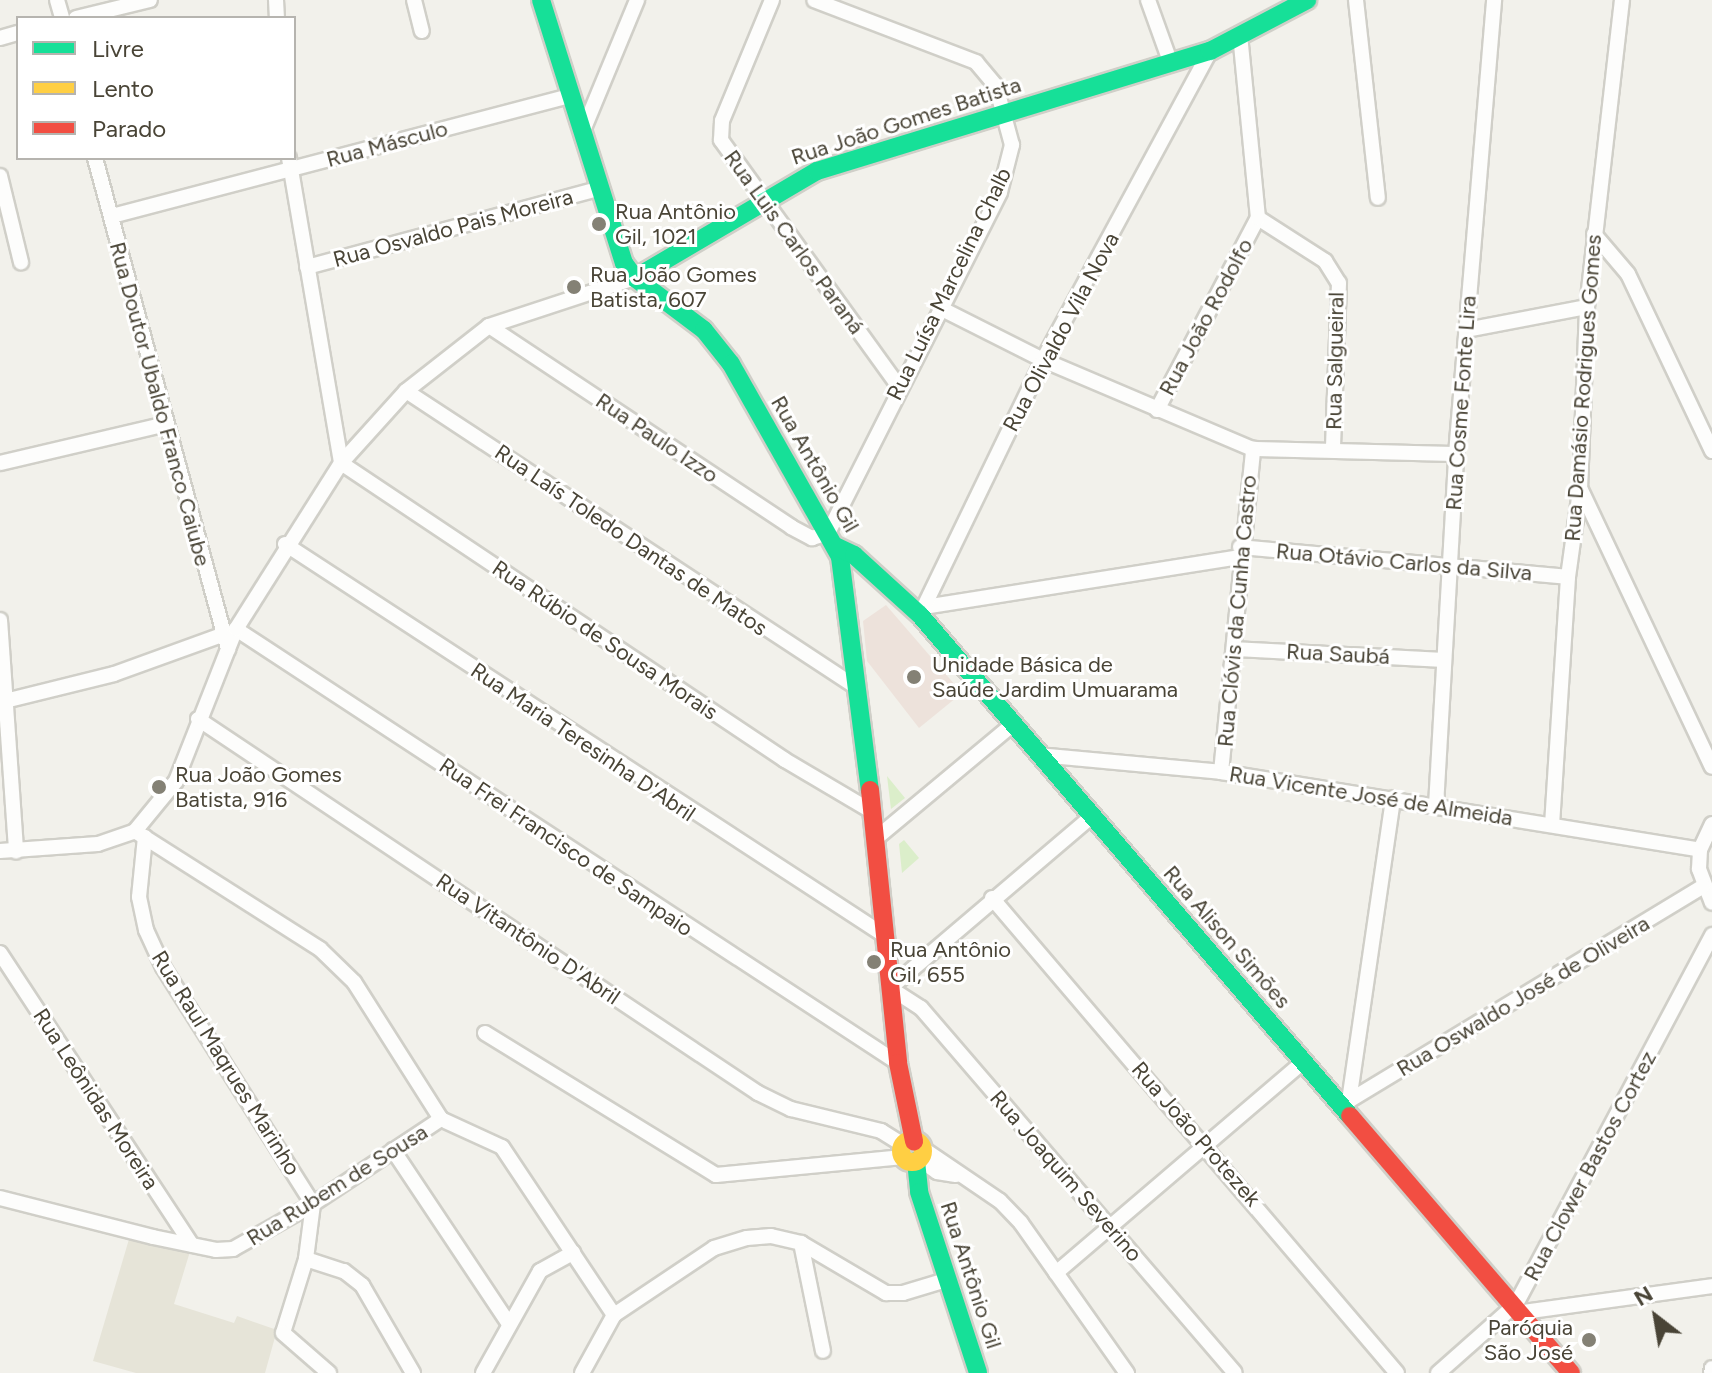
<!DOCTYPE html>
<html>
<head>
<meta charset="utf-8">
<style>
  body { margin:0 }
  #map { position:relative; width:1712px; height:1373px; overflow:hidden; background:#f2f1eb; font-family:Figtree,sans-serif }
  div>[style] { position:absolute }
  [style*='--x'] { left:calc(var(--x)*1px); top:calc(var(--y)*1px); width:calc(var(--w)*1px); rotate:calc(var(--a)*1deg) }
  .residential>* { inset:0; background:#e6e4d8 }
  .medical>* { inset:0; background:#ede2db }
  .green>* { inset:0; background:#dbeeca }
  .roads { filter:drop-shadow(2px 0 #d0cfc8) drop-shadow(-2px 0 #d0cfc8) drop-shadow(0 2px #d0cfc8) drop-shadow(0 -2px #d0cfc8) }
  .street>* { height:14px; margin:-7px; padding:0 7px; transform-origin:7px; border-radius:7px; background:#fdfdfc }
  .fast>* { height:18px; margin:-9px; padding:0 9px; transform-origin:9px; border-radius:9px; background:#16e098 }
  .slow>* { height:18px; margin:-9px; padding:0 9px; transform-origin:9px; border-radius:9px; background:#ffcf43 }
  .slow>.ring { margin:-9px; padding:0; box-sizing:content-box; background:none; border:18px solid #ffcf43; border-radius:50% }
  .jam>* { height:18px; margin:-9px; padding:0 9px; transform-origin:9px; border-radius:9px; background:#f24e42 }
  .dots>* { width:22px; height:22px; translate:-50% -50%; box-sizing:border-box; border:4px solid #fff; border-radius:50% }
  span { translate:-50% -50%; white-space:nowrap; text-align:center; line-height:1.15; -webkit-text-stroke:6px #fff; paint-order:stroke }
  .street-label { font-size:22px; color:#494436 }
  .poi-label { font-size:22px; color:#494436 }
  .left { translate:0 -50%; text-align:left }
  .right { translate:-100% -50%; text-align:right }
  .legend { position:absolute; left:16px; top:16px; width:280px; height:144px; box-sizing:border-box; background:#fff; border:2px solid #b6b4af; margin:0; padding:10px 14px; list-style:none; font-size:24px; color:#494436 }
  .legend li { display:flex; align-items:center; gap:16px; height:40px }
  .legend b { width:40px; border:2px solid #b6b4af }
  .north { position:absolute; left:1616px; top:1277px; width:80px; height:80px; -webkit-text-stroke:6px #fff; paint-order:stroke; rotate:329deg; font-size:22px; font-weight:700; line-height:32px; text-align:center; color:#494436 }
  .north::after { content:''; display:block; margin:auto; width:28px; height:36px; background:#494436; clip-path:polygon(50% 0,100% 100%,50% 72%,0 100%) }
</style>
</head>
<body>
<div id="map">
  <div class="residential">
    <i style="clip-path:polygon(132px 1229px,192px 1245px,174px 1304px,234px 1323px,237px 1316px,277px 1330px,265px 1373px,136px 1373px,93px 1361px)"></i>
  </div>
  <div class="medical">
    <i style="clip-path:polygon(886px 605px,962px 693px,919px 728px,867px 661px,863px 621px)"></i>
  </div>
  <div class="green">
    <i style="clip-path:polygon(887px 776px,905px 798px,891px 809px)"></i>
    <i style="clip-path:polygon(904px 840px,919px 858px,902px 873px,899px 844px)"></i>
  </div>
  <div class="roads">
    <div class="street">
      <i style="--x:57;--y:0;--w:19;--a:74"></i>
      <i style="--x:276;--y:0;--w:18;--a:87"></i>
      <i style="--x:414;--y:0;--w:32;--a:76"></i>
      <i style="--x:772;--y:0;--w:131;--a:112.5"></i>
      <i style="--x:722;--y:121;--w:19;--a:93"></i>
      <i style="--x:721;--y:140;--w:304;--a:54.2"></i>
      <i style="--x:1148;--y:0;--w:68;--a:70.2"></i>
      <i style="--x:1356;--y:0;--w:199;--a:83.7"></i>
      <i style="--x:76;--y:18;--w:76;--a:-13.7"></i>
      <i style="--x:0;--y:38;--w:19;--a:-16"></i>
      <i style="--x:582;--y:133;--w:144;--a:-67.5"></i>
      <i style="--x:95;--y:158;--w:509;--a:74.84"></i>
      <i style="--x:289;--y:158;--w:309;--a:80.3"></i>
      <i style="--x:341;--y:463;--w:534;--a:33.78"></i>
      <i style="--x:785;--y:760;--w:102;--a:30.6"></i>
      <i style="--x:0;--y:176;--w:89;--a:76.3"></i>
      <i style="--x:112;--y:216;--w:472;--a:-14.7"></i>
      <i style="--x:1258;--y:218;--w:80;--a:32.7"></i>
      <i style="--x:1325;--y:261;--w:26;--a:58"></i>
      <i style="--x:1339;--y:283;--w:164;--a:92.1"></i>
      <i style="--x:1594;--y:234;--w:52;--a:49.6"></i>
      <i style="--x:1628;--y:274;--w:196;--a:64.6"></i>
      <i style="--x:307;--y:267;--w:301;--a:-15"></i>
      <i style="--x:940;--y:308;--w:115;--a:26.8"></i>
      <i style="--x:1043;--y:360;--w:228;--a:23"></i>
      <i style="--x:1253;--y:449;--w:203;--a:1.4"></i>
      <i style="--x:489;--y:326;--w:363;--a:33.6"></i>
      <i style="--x:791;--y:527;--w:24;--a:28"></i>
      <i style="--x:812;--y:538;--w:17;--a:-17"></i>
      <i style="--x:828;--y:533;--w:382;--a:-63.2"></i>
      <i style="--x:1000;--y:192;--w:49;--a:-75.7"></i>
      <i style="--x:1012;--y:145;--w:61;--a:-105.2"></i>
      <i style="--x:996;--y:86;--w:31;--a:-130"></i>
      <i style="--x:976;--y:62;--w:173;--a:-159.1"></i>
      <i style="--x:1466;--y:330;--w:123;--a:-10.8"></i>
      <i style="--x:406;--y:391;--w:539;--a:33.34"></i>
      <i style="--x:1157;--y:410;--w:217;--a:-62.3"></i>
      <i style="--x:1258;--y:218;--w:185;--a:-95.6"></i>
      <i style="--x:0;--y:463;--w:171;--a:-13.2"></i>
      <i style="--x:1581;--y:490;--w:306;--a:64.7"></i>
      <i style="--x:285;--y:544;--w:715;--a:33.13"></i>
      <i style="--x:1240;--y:547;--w:329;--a:5.2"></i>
      <i style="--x:924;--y:607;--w:320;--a:-9"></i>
      <i style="--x:920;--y:615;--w:283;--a:-64.2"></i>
      <i style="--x:1043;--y:360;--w:351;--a:-61.6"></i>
      <i style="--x:0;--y:620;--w:232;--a:86"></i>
      <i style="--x:236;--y:629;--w:792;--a:33.25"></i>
      <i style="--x:1234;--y:649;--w:208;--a:3"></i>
      <i style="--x:5;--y:701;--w:112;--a:-13.9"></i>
      <i style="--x:114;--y:674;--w:115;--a:-19.9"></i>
      <i style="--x:198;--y:719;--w:673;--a:33.74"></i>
      <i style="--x:758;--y:1093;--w:37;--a:26"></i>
      <i style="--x:791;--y:1109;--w:93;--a:13.7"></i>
      <i style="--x:881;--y:1131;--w:26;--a:32"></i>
      <i style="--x:1039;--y:755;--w:183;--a:5.3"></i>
      <i style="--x:1221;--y:772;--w:485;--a:9.2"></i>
      <i style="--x:1221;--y:772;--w:325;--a:-84.3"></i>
      <i style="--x:1436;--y:806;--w:353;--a:-86.7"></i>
      <i style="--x:1456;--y:454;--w:456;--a:-85.2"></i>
      <i style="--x:1091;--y:817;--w:264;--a:139.6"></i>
      <i style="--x:890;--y:988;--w:37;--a:33"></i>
      <i style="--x:921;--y:1008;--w:481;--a:49.3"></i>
      <i style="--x:1712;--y:824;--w:29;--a:115"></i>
      <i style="--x:1700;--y:850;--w:19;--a:93"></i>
      <i style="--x:1699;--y:869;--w:36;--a:69"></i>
      <i style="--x:1552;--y:825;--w:249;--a:-86.3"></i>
      <i style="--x:1568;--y:577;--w:88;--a:-82.1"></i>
      <i style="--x:1580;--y:490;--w:183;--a:-87.8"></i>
      <i style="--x:1587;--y:307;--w:309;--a:-83.5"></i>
      <i style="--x:145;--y:837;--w:60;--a:95.7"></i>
      <i style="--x:139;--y:897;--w:34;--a:78"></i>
      <i style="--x:146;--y:930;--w:41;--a:65.3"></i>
      <i style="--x:163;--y:967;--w:280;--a:57.7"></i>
      <i style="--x:313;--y:1204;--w:55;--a:97.3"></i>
      <i style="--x:306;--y:1259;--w:77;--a:107.3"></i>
      <i style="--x:283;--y:1333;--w:61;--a:41"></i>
      <i style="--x:874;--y:840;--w:181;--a:-39.8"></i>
      <i style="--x:0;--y:851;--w:98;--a:-4.1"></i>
      <i style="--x:98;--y:844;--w:39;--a:-19"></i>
      <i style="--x:135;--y:831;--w:65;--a:-50.6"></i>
      <i style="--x:176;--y:781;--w:163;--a:-68.5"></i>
      <i style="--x:236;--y:629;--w:196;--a:-57.7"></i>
      <i style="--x:341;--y:463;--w:97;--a:-47.9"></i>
      <i style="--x:406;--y:391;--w:105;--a:-38.1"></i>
      <i style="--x:489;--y:326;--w:154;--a:-18.2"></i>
      <i style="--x:992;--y:898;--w:624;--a:49.55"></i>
      <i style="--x:0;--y:953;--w:349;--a:56.7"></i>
      <i style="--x:485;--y:1033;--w:271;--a:31.6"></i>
      <i style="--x:716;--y:1175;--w:188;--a:-5.5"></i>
      <i style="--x:1349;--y:1101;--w:306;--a:-81.7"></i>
      <i style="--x:1342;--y:1105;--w:422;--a:-31.2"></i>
      <i style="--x:441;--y:1119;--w:67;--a:24.7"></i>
      <i style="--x:502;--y:1147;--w:202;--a:56.3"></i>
      <i style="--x:922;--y:1148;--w:94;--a:34.2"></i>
      <i style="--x:1000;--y:1201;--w:30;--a:46"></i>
      <i style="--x:1021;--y:1223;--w:184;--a:54.8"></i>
      <i style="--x:393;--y:1150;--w:209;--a:56.3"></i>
      <i style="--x:919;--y:1159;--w:22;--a:36"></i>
      <i style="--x:937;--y:1172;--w:19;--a:9"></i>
      <i style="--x:0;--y:1198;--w:158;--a:14.3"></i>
      <i style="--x:153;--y:1237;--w:64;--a:11.7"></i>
      <i style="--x:216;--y:1250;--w:17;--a:-3"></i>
      <i style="--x:233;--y:1249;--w:92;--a:-29.4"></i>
      <i style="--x:313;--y:1204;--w:154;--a:-33.6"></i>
      <i style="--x:441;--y:1119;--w:162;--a:-122.4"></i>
      <i style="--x:354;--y:982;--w:47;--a:-135.9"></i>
      <i style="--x:320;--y:949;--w:219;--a:-147.5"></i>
      <i style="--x:801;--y:1243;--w:110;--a:78.5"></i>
      <i style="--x:306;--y:1259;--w:40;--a:18"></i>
      <i style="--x:344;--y:1271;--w:23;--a:38"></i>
      <i style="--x:362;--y:1285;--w:102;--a:59.9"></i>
      <i style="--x:1056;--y:1273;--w:326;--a:-40.5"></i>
      <i style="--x:1523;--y:1312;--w:191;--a:-7.8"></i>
      <i style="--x:483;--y:1373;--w:117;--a:-60.8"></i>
      <i style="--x:540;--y:1271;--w:38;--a:-29"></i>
      <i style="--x:582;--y:1373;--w:66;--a:-61.1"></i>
      <i style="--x:614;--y:1315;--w:120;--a:-33.8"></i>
      <i style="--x:714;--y:1248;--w:34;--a:-17"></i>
      <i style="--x:747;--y:1238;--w:24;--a:-5"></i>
      <i style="--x:771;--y:1236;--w:31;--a:13"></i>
      <i style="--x:801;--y:1243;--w:99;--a:30.5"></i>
      <i style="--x:886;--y:1293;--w:17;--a:0"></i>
      <i style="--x:903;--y:1293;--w:45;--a:-16.8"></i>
      <i style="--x:1438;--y:1373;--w:104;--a:-41.5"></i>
      <i style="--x:1516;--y:1304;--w:418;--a:-62"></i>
      <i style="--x:1711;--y:1373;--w:5;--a:-79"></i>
    </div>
    <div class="fast">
      <i style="--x:541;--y:0;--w:276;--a:72.5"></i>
      <i style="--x:624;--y:263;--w:19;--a:54"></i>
      <i style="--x:635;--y:278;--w:86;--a:37"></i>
      <i style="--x:704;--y:330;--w:43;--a:51.5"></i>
      <i style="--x:731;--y:364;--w:222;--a:60.5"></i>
      <i style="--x:840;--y:557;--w:235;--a:82.7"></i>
      <i style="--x:635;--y:278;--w:211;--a:-30.5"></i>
      <i style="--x:817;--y:171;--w:411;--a:-17"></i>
      <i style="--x:1210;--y:51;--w:110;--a:-27.7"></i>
      <i style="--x:835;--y:546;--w:21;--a:25"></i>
      <i style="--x:854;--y:555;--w:89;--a:42.3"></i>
      <i style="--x:920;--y:615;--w:660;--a:49.36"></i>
      <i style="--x:916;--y:1161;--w:31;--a:84"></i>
      <i style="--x:919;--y:1192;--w:190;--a:71.9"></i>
    </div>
    <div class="slow">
      <i class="ring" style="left:901px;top:1140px;width:4px;height:4px"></i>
    </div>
    <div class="jam">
      <i style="--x:870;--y:790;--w:274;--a:84.1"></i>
      <i style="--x:898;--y:1063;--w:80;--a:78.4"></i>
      <i style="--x:1350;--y:1116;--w:339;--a:49.3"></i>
    </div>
  </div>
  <div class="dots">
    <i style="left:599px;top:224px;background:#848175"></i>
    <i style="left:574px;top:287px;background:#848175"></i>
    <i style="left:914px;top:677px;background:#848175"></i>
    <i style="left:159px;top:787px;background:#848175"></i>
    <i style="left:874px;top:962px;background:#848175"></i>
    <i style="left:1589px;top:1340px;background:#848175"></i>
  </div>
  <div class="street-label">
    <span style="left:906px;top:121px;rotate:-18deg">Rua João Gomes Batista</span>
    <span style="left:387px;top:144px;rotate:-15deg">Rua Másculo</span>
    <span style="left:453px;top:228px;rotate:-15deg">Rua Osvaldo Pais Moreira</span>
    <span style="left:794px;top:242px;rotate:54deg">Rua Luis Carlos Paraná</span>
    <span style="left:949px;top:284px;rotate:-64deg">Rua Luísa Marcelina Chalb</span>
    <span style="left:1206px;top:317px;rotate:-62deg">Rua João Rodolfo</span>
    <span style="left:1061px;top:332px;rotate:-62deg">Rua Olivaldo Vila Nova</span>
    <span style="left:1335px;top:361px;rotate:-89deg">Rua Salgueiral</span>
    <span style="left:1583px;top:388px;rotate:-86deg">Rua Damásio Rodrigues Gomes</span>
    <span style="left:1461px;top:403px;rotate:-86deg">Rua Cosme Fonte Lira</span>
    <span style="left:160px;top:404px;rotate:75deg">Rua Doutor Ubaldo Franco Caiube</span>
    <span style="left:657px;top:438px;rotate:34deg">Rua Paulo Izzo</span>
    <span style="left:815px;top:464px;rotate:60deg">Rua Antônio Gil</span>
    <span style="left:631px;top:540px;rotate:34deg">Rua Laís Toledo Dantas de Matos</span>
    <span style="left:1404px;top:562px;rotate:5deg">Rua Otávio Carlos da Silva</span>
    <span style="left:1237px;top:611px;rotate:-85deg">Rua Clóvis da Cunha Castro</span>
    <span style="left:605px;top:640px;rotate:34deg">Rua Rúbio de Sousa Morais</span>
    <span style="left:1338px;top:654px;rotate:3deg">Rua Saubá</span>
    <span style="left:583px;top:742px;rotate:34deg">Rua Maria Teresinha D'Abril</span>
    <span style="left:1371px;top:796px;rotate:9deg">Rua Vicente José de Almeida</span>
    <span style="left:566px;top:847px;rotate:34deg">Rua Frei Francisco de Sampaio</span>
    <span style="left:1227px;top:937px;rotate:49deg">Rua Alison Simões</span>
    <span style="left:528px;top:939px;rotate:34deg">Rua Vitantônio D'Abril</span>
    <span style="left:1523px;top:996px;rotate:-31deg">Rua Oswaldo José de Oliveira</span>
    <span style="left:226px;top:1063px;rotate:58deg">Rua Raul Maqrues Marinho</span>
    <span style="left:96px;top:1099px;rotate:57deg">Rua Leônidas Moreira</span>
    <span style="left:1196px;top:1134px;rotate:49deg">Rua João Protezek</span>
    <span style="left:1590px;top:1166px;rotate:-62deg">Rua Clower Bastos Cortez</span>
    <span style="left:1066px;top:1176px;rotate:49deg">Rua Joaquim Severino</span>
    <span style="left:337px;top:1185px;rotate:-32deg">Rua Rubem de Sousa</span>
    <span style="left:971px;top:1275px;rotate:72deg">Rua Antônio Gil</span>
  </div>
  <div class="poi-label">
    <span class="left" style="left:615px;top:224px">Rua Antônio<br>Gil, 1021</span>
    <span class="left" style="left:590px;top:287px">Rua João Gomes<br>Batista, 607</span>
    <span class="left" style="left:932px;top:677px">Unidade Básica de<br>Saúde Jardim Umuarama</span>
    <span class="left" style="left:175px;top:787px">Rua João Gomes<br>Batista, 916</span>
    <span class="left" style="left:890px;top:962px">Rua Antônio<br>Gil, 655</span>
    <span class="right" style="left:1573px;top:1340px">Paróquia<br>São José</span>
  </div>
  <ul class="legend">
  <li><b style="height:10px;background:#16e098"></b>Livre</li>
  <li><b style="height:10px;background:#ffcf43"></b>Lento</li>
  <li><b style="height:10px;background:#f24e42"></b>Parado</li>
  </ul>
  <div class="north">N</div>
</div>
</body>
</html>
